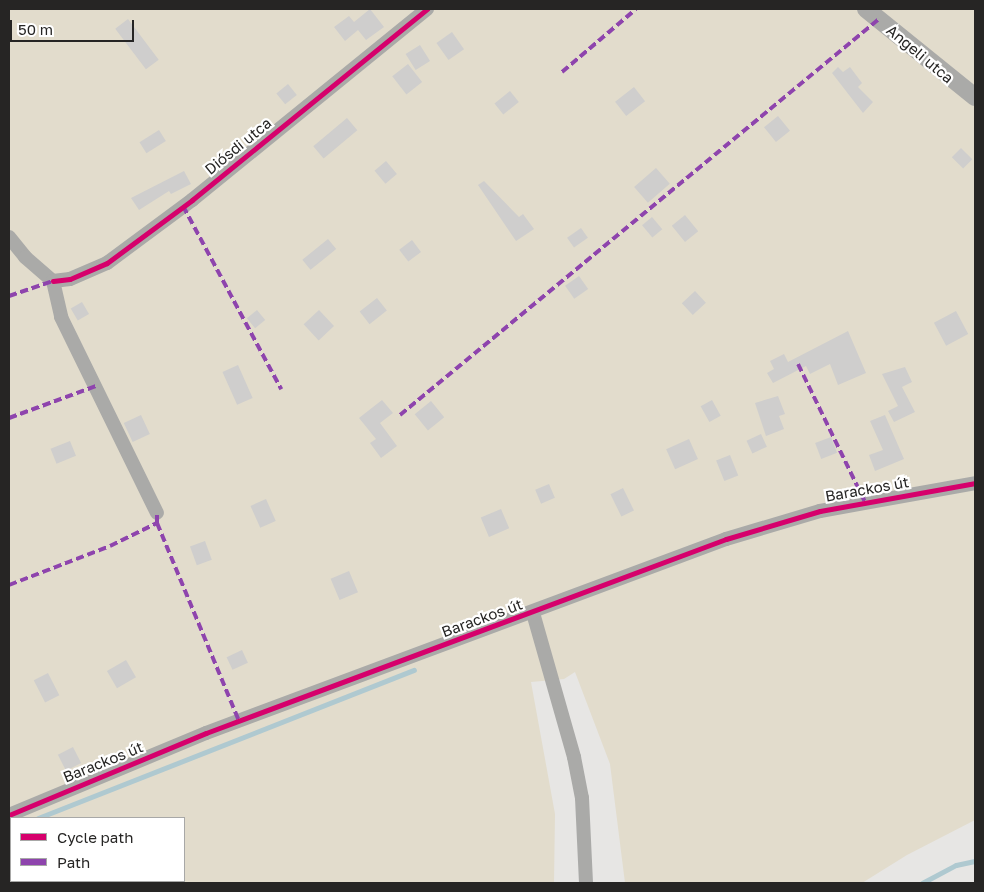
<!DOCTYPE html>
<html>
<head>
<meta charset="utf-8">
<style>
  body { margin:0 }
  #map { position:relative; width:984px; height:892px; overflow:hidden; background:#e7e6e4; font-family:"Golos Text",sans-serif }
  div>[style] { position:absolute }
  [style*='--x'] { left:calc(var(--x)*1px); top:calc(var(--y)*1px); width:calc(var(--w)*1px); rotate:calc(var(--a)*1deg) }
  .green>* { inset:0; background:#e2dccc }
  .stream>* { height:5px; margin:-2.5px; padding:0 2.5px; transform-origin:2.5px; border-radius:2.5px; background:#afc9d0 }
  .building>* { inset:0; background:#cfcecd; transform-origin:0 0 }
  .minor>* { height:14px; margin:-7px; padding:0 7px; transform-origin:7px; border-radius:7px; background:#aaaaa8 }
  .tertiary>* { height:18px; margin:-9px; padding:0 9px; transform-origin:9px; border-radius:9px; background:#aaaaa8 }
  .quiet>* { height:4px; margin-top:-2px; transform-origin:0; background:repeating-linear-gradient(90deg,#8e44ad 0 8px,transparent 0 12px) }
  .cycleway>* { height:5px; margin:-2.5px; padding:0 2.5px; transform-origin:2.5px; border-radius:2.5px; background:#d6006c }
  span { translate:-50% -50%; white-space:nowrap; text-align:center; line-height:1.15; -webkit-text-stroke:4.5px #fff; paint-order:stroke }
  .street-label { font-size:15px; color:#262524 }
  .frame { position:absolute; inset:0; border:10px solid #262524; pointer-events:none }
  .legend { position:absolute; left:10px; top:817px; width:175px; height:65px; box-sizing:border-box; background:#fff; border:1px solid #a8a8a7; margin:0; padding:6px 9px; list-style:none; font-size:15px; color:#262524 }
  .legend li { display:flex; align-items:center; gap:10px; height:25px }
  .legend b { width:25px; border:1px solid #a8a8a7 }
  .scale { position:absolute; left:10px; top:20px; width:124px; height:22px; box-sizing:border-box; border:2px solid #262524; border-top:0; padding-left:6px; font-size:15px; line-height:18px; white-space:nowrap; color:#262524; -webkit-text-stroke:4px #fff; paint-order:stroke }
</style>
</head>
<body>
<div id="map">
  <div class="green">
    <i style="clip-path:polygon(evenodd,9px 9px,975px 9px,975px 820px,907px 855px,862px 883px,625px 883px,610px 764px,575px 672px,564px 679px,531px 682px,555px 814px,554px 883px,9px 883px,9px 9px,11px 818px,184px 818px,184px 881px,11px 881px,11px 818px)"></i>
  </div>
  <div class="stream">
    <i style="--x:38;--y:818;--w:404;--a:-21.5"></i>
    <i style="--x:9;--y:830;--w:2;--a:-27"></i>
    <i style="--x:922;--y:883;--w:38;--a:-28"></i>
    <i style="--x:956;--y:865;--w:19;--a:-12"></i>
  </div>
  <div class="building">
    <i style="clip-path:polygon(370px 9px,384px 27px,366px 40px,358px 30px,345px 41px,334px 27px,349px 16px,354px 22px)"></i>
    <i style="left:128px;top:19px;width:51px;height:16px;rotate:53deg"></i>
    <i style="left:452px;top:32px;width:21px;height:19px;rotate:55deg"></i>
    <i style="left:420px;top:45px;width:19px;height:17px;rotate:58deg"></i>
    <i style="left:408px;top:64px;width:23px;height:20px;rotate:52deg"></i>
    <i style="clip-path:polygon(838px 67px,843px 72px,850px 67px,862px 83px,858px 87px,873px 102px,863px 113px,832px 73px)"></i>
    <i style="left:288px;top:84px;width:14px;height:15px;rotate:51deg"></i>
    <i style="left:634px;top:87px;width:18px;height:24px;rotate:52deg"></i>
    <i style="left:510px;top:91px;width:14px;height:20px;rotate:51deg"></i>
    <i style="left:778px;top:116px;width:19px;height:18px;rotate:51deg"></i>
    <i style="left:347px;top:118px;width:16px;height:44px;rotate:50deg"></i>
    <i style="left:159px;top:130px;width:13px;height:23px;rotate:58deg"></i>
    <i style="left:961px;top:148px;width:16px;height:13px;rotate:45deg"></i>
    <i style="left:386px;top:161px;width:17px;height:15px;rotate:50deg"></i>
    <i style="left:656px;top:168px;width:21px;height:29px;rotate:49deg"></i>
    <i style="clip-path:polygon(184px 171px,191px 184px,171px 194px,169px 191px,139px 210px,131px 198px)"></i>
    <i style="clip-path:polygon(484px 181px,519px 217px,523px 214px,534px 229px,516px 241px,478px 185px)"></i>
    <i style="left:685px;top:215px;width:21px;height:17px;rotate:51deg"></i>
    <i style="left:652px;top:217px;width:16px;height:13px;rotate:50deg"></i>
    <i style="left:581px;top:228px;width:12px;height:17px;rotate:55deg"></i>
    <i style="left:328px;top:239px;width:13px;height:33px;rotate:51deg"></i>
    <i style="left:412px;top:240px;width:15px;height:16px;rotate:53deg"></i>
    <i style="left:579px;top:276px;width:16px;height:17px;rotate:55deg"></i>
    <i style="left:695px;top:291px;width:16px;height:18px;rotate:47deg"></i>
    <i style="left:377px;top:298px;width:16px;height:22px;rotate:52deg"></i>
    <i style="left:82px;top:302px;width:14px;height:13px;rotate:60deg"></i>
    <i style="left:257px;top:310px;width:13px;height:13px;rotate:51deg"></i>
    <i style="left:319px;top:310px;width:22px;height:21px;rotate:47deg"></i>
    <i style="left:956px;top:311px;width:26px;height:25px;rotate:62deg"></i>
    <i style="clip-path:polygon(848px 331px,866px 373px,838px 385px,830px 364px,810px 374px,806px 366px,773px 383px,767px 373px,774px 369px,770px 361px,784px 354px,788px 362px)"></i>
    <i style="left:238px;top:365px;width:36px;height:17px;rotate:66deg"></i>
    <i style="clip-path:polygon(905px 367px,912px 382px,902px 387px,915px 412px,894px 422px,888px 411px,898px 406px,882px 374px)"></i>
    <i style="clip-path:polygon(778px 396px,785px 414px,779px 416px,784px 429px,766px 436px,755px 403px)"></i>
    <i style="clip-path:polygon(382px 400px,393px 413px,380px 423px,397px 446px,381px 458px,370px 443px,376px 439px,359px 418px)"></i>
    <i style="left:712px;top:400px;width:18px;height:13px;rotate:61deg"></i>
    <i style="left:431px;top:401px;width:21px;height:21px;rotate:51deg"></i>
    <i style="left:141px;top:415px;width:21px;height:19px;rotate:65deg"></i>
    <i style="clip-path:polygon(885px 415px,904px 459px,875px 471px,869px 455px,883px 450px,870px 421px)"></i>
    <i style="left:761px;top:434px;width:14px;height:16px;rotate:65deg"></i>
    <i style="left:831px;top:437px;width:17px;height:17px;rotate:69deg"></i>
    <i style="left:689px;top:439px;width:22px;height:25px;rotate:66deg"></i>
    <i style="left:70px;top:441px;width:16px;height:21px;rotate:68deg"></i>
    <i style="left:730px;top:455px;width:22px;height:15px;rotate:68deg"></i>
    <i style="left:549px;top:484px;width:15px;height:15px;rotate:67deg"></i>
    <i style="left:623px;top:488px;width:25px;height:14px;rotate:64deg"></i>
    <i style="left:266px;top:499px;width:24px;height:17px;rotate:66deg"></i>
    <i style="left:501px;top:509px;width:21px;height:22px;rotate:67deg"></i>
    <i style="left:205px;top:541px;width:20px;height:16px;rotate:70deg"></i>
    <i style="left:349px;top:571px;width:23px;height:20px;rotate:67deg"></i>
    <i style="left:242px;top:650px;width:14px;height:17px;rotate:65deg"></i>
    <i style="left:126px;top:660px;width:20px;height:22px;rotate:60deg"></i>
    <i style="left:48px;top:673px;width:25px;height:16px;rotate:63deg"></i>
    <i style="left:73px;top:747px;width:18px;height:17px;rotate:63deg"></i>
  </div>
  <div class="minor">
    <i style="--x:9;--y:237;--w:26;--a:51"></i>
    <i style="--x:25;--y:257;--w:37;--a:41"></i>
    <i style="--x:53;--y:281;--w:37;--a:77"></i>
    <i style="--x:61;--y:317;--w:218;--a:63.9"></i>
    <i style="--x:53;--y:281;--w:17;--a:-7"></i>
    <i style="--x:70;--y:279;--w:40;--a:-23.4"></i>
    <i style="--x:107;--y:263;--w:106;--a:-36.5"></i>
    <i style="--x:192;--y:200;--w:303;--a:-39.1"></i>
    <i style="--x:533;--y:613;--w:150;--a:74.1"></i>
    <i style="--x:574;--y:757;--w:42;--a:79"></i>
    <i style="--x:582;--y:798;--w:85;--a:87.3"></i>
    <i style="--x:9;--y:815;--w:213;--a:-22.6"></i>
    <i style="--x:206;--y:733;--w:555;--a:-20.46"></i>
    <i style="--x:726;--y:539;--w:98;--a:-16.6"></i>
    <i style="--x:820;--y:511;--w:158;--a:-10.2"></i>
  </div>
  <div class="tertiary">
    <i style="--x:866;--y:9;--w:140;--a:38.9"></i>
  </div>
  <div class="quiet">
    <i style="--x:562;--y:72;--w:97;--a:-40.4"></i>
    <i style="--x:183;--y:206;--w:208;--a:61.8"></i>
    <i style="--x:9;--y:296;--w:46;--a:-18.8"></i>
    <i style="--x:798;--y:364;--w:153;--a:64.1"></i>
    <i style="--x:400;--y:415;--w:621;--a:-39.58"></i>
    <i style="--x:9;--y:418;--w:93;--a:-20.2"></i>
    <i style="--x:157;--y:523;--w:214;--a:67.5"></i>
    <i style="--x:9;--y:585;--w:108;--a:-21.1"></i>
    <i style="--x:110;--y:546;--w:52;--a:-26.1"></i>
    <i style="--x:157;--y:523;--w:10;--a:-90"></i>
  </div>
  <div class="cycleway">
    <i style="--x:53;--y:281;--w:17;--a:-7"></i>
    <i style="--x:70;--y:279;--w:40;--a:-23.4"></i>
    <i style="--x:107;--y:263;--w:106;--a:-36.5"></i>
    <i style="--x:192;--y:200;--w:303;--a:-39.1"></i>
    <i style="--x:9;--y:815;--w:213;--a:-22.6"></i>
    <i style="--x:206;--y:733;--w:555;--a:-20.46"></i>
    <i style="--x:726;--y:539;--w:98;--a:-16.6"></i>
    <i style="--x:820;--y:511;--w:158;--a:-10.2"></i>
  </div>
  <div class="street-label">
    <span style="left:920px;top:54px;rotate:40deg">Angeli utca</span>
    <span style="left:238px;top:146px;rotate:-39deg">Diósdi utca</span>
    <span style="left:867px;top:489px;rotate:-10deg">Barackos út</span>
    <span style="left:482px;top:618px;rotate:-20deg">Barackos út</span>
    <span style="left:103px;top:762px;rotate:-22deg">Barackos út</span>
  </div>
  <div class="frame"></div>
  <ul class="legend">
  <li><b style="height:6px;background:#d6006c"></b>Cycle path</li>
  <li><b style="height:6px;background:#8e44ad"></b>Path</li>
  </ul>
  <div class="scale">50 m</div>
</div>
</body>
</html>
